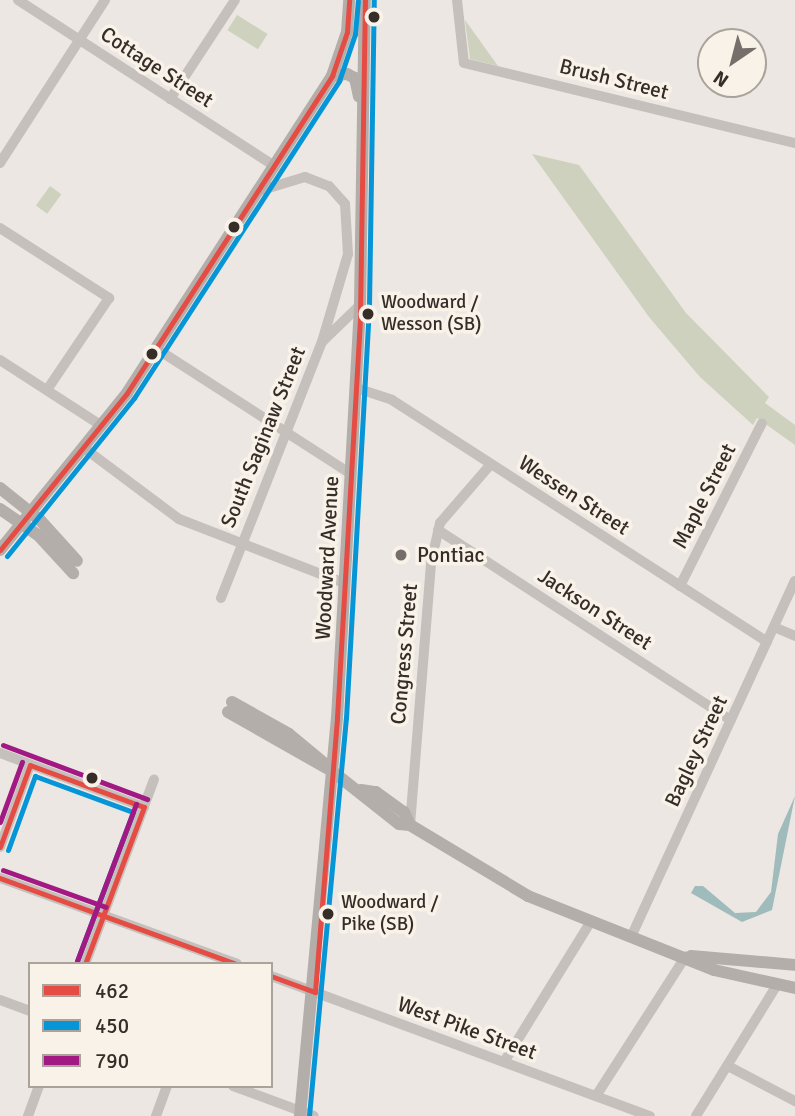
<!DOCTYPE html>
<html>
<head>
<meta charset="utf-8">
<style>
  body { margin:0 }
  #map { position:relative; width:795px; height:1116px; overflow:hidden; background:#ece7e2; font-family:Signika,sans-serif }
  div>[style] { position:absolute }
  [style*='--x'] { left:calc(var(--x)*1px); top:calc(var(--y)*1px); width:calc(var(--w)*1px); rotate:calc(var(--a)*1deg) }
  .green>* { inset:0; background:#cdd1bd; transform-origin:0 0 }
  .water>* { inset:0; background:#9fbbbc }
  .minor>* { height:10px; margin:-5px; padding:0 5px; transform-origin:5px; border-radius:5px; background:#c5c0bb }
  .major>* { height:12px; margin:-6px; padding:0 6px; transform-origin:6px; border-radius:6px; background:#b4aeaa }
  .bus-1>* { height:5px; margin:-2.5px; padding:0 2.5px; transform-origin:2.5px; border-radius:2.5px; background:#e54c44 }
  .bus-2>* { height:5px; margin:-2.5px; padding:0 2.5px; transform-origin:2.5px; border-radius:2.5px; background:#0696d7 }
  .bus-3>* { height:5px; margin:-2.5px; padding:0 2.5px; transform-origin:2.5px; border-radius:2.5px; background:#a31984 }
  .dots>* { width:19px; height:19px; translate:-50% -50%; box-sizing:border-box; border:4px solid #f8f2e9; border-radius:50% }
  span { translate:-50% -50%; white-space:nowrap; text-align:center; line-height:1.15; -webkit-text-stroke:7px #f8f2e9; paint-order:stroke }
  .bus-label { font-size:19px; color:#362d29 }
  .left { translate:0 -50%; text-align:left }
  .street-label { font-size:21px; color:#362d29 }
  .poi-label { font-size:21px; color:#362d29 }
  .legend { position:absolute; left:28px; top:962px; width:245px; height:126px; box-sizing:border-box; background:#f8f2e9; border:2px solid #aaa39c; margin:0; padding:9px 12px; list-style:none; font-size:21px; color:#362d29 }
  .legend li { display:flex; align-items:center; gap:14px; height:35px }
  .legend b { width:35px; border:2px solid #aaa39c }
  .north { position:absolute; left:697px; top:28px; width:70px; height:70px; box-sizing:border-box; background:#f8f2e9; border:2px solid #aaa39c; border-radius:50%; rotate:215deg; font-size:19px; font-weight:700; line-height:28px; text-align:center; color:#362d29 }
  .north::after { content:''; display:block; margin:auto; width:24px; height:32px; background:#766e6a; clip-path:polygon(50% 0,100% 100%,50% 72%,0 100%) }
</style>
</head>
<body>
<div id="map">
  <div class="green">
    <i style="left:237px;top:15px;width:36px;height:18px;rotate:32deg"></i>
    <i style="clip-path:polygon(465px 20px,498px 66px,470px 59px)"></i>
    <i style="clip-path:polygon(532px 154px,579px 165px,686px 313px,769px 397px,765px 403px,795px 425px,795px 445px,757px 418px,753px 425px,700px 377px,649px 317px)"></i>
    <i style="left:50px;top:186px;width:14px;height:24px;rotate:36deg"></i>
  </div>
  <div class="water">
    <i style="clip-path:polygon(795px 796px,772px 910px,742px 922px,691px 893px,695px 886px,703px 886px,735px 913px,756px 912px,771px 892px,778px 834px)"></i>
  </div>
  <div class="minor">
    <i style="--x:18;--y:0;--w:306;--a:32.9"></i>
    <i style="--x:457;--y:0;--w:63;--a:83.7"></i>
    <i style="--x:464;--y:63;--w:341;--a:13.6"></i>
    <i style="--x:170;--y:99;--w:118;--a:-56.7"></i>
    <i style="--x:0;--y:163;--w:194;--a:-57.2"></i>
    <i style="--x:259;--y:191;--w:48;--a:-16.9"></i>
    <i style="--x:305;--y:177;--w:26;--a:21"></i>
    <i style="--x:329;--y:186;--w:24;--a:48"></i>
    <i style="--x:345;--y:204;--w:50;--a:86.6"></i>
    <i style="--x:348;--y:254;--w:92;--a:106.5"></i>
    <i style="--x:0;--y:228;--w:130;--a:32.7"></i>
    <i style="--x:109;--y:298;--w:111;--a:124"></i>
    <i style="--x:157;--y:349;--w:231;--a:32.8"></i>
    <i style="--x:0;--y:360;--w:121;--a:32.9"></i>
    <i style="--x:356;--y:388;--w:38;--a:18"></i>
    <i style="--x:392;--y:400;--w:446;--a:32.8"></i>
    <i style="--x:84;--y:448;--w:119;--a:36.8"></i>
    <i style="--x:179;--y:519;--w:177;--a:21.2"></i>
    <i style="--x:438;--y:530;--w:349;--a:33"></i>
    <i style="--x:680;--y:586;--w:182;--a:-63.3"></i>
    <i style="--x:221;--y:598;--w:275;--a:-68.5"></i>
    <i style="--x:322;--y:342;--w:53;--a:-44.2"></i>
    <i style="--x:774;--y:627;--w:23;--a:23"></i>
    <i style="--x:0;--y:753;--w:154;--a:20.6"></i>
    <i style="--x:410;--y:825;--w:263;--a:-85.4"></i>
    <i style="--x:431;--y:563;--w:41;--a:-77.3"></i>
    <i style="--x:440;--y:523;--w:78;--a:-49.2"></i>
    <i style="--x:0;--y:847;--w:87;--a:-69.9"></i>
    <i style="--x:0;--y:878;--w:252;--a:19.9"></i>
    <i style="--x:631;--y:937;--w:392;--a:-65.3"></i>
    <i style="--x:85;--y:964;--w:197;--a:-69.5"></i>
    <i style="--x:271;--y:976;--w:404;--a:20.3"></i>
    <i style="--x:0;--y:1000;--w:32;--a:20"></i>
    <i style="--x:504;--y:1062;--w:163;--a:-58.3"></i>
    <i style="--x:728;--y:1066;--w:76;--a:27.6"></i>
    <i style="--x:233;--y:1086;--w:86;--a:20.3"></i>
    <i style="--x:596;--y:1096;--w:166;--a:-57.3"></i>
    <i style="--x:28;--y:1116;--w:32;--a:-70"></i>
    <i style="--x:156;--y:1116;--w:32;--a:-70"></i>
    <i style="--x:696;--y:1116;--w:154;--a:-58.3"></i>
  </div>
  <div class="major">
    <i style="--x:332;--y:76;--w:15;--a:-8"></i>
    <i style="--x:347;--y:74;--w:9;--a:27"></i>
    <i style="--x:355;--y:78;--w:19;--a:78"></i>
    <i style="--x:0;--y:488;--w:51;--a:38.7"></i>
    <i style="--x:40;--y:520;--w:55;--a:47.9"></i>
    <i style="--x:0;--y:509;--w:46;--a:34.4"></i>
    <i style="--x:38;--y:535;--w:52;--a:47.4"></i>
    <i style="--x:0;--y:550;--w:202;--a:-51"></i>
    <i style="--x:127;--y:393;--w:378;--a:-57.1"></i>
    <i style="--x:332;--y:76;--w:46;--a:-71.2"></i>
    <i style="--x:347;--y:32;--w:32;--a:-86"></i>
    <i style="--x:232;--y:702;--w:65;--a:29.3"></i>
    <i style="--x:289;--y:734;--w:53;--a:39.7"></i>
    <i style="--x:228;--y:712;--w:120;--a:29.6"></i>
    <i style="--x:332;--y:771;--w:85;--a:38.3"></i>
    <i style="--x:399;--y:824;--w:11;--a:5"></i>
    <i style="--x:410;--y:825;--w:138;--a:31"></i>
    <i style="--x:528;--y:896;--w:200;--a:21.7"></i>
    <i style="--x:714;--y:970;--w:83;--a:12.5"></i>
    <i style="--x:361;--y:790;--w:15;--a:8"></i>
    <i style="--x:376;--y:792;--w:34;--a:36"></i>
    <i style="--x:404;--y:812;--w:14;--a:65"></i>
    <i style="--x:691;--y:956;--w:104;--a:4.9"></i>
    <i style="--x:300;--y:1116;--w:400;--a:-84.7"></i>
    <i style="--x:337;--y:718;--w:414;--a:-86.8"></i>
    <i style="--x:360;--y:305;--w:305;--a:-89.1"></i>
  </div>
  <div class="bus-1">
    <i style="--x:0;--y:550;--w:202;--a:-51"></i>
    <i style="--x:127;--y:393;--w:378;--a:-57.1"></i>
    <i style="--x:332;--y:76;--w:46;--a:-71.2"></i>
    <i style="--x:347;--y:32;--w:32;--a:-86"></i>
    <i style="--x:30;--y:765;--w:121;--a:20.2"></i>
    <i style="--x:0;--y:847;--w:87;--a:-69.9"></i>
    <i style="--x:0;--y:878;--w:251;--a:20"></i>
    <i style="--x:85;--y:964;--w:168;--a:-69.4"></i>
    <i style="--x:271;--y:976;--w:47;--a:20"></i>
    <i style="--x:315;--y:992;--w:275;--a:-85.4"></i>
    <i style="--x:337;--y:718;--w:404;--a:-86.7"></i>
    <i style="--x:360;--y:315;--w:315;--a:-89.1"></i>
  </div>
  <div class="bus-2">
    <i style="--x:7;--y:556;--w:203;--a:-51.2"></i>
    <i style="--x:134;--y:398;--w:378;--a:-57.1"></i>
    <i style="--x:339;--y:81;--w:50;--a:-71.2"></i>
    <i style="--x:355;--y:34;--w:33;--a:-85"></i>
    <i style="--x:8;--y:850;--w:79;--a:-70"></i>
    <i style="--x:35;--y:776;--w:104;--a:20.2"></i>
    <i style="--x:133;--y:812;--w:159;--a:110.6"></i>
    <i style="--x:309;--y:1116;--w:400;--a:-84.7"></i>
    <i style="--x:346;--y:718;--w:414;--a:-86.8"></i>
    <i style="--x:369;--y:305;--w:305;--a:-89.1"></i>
  </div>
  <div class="bus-3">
    <i style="--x:3;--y:745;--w:154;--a:20.6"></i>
    <i style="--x:0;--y:822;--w:64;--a:-69.9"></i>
    <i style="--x:3;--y:870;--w:109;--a:19.8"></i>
    <i style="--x:77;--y:961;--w:168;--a:-69.4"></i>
  </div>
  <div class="dots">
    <i style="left:374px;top:17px;background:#362d29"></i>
    <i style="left:234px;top:227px;background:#362d29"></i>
    <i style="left:368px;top:314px;background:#362d29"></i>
    <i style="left:152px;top:354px;background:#362d29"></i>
    <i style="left:401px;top:555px;background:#766e6a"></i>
    <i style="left:92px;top:778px;background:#362d29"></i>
    <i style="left:328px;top:914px;background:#362d29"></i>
  </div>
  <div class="bus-label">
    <span class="left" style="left:381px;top:314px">Woodward /<br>Wesson (SB)</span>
    <span class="left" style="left:341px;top:914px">Woodward /<br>Pike (SB)</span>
  </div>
  <div class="street-label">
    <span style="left:157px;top:67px;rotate:33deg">Cottage Street</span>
    <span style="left:614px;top:79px;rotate:14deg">Brush Street</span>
    <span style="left:263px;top:437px;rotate:-68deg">South Saginaw Street</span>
    <span style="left:574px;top:495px;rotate:33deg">Wessen Street</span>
    <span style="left:704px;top:496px;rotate:-63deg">Maple Street</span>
    <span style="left:327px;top:558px;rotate:-87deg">Woodward Avenue</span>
    <span style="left:595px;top:609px;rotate:33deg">Jackson Street</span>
    <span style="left:404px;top:654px;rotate:-85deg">Congress Street</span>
    <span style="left:696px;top:751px;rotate:-65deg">Bagley Street</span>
    <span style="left:467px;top:1028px;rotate:20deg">West Pike Street</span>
  </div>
  <div class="poi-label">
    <span class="left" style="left:417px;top:555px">Pontiac</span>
  </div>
  <ul class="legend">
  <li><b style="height:9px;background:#e54c44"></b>462</li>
  <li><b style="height:9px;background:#0696d7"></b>450</li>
  <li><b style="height:9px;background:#a31984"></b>790</li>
  </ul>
  <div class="north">N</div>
</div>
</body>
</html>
